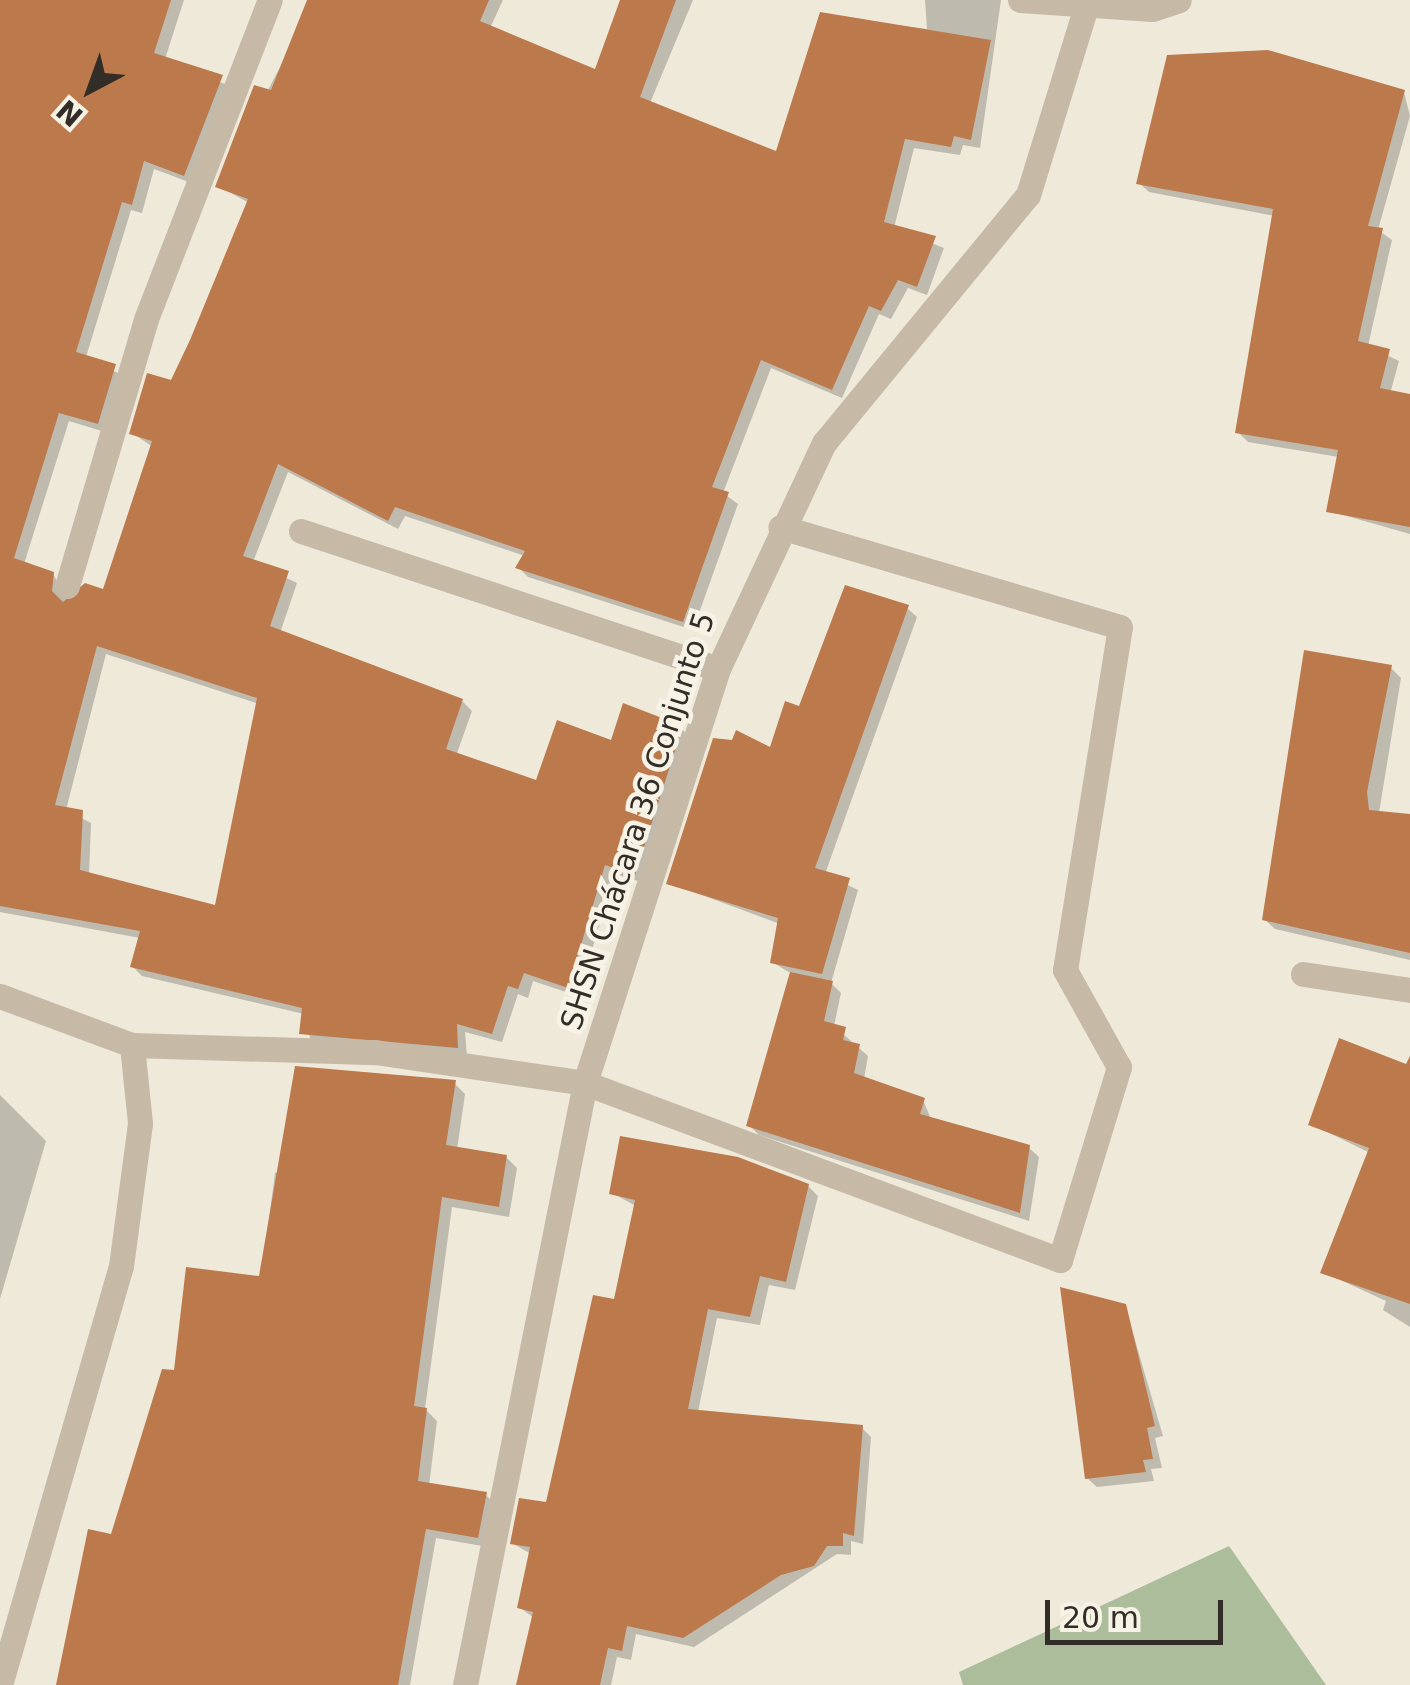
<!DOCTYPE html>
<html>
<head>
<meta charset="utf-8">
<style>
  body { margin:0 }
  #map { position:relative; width:1410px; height:1685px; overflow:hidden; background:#efe9da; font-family:"DejaVu Sans",sans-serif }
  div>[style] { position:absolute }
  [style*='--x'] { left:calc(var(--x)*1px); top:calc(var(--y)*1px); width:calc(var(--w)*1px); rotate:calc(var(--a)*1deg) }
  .green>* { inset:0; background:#acbd9b }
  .shadow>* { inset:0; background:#0003 }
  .building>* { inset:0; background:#bc794b }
  .minor>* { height:25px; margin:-12.5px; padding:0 12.5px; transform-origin:12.5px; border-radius:12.5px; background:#c6baa7 }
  span { translate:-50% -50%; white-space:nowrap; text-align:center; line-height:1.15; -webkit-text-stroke:9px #f7f2e6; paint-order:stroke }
  .street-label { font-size:30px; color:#332d27 }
  .north { position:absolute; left:40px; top:40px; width:100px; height:100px; -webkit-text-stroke:8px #f7f2e6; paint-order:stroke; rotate:221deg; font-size:28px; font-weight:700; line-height:40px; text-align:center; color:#332d27 }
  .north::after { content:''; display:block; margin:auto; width:35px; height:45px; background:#332d27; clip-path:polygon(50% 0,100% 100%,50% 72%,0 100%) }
  .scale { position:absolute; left:1045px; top:1600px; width:178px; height:45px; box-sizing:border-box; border:5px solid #332d27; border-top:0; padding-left:12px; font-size:30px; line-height:35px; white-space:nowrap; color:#332d27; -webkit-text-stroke:8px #f7f2e6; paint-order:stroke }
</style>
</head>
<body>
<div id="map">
  <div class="green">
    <i style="clip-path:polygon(1229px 1546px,1326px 1685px,963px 1685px,959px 1672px)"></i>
  </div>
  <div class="shadow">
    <i style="clip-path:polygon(evenodd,0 0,184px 0,165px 59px,232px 87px,194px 184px,154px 169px,142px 213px,131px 210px,86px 357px,124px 376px,108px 433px,69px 421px,24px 564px,53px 574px,70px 605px,104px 592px,153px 447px,132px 433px,172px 383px,249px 203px,218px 186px,315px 0,503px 0,490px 28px,597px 72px,623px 0,693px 0,650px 103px,777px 154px,821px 15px,927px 29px,925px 0,1001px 0,980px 148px,963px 145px,960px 155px,914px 148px,894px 228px,944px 248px,927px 295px,908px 288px,891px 319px,879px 314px,842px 398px,771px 368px,723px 493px,738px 504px,693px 630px,528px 577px,519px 568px,525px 556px,405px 516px,398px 529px,288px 472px,253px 562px,297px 583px,280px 633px,462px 701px,472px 711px,456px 756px,538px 783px,612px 744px,681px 728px,691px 738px,645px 883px,615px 874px,578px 996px,533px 981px,528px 998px,518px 994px,502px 1042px,465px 1032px,467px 1056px,311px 1042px,304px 1014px,142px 976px,133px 967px,140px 938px,0 912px,0 0,106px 654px,259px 704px,217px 908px,89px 875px,91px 823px,66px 810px,106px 654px)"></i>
    <i style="clip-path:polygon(1404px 92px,1410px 116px,1378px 230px,1392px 240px,1368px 346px,1399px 361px,1390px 394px,1410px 397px,1410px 534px,1329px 511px,1339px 457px,1248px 442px,1238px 432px,1275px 216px,1149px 192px,1139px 183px)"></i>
    <i style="clip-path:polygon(907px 608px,917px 617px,825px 874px,858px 890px,831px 983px,841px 993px,834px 1026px,868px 1056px,864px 1079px,923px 1100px,931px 1119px,1029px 1148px,1039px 1157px,1029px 1221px,759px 1135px,749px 1125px,792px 974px,772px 962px,780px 924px,669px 883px,801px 709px)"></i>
    <i style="clip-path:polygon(1390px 667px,1401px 678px,1379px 813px,1410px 817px,1410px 960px,1275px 929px,1264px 919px)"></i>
    <i style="clip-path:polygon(1410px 1055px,1410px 1327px,1383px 1310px,1386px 1301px,1323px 1272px,1370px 1153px,1311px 1124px,1408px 1067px)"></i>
    <i style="clip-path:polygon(454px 1083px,465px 1094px,457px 1150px,506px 1157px,517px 1168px,509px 1217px,452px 1207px,425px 1409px,437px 1421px,429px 1486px,486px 1495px,497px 1506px,488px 1547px,436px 1538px,410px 1685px,57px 1685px,176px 1373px,261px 1279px,275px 1173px)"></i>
    <i style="clip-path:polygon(0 1095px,46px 1141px,0 1299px)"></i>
    <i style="clip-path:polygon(808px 1186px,818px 1196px,795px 1290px,769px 1285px,760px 1325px,717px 1318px,698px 1412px,861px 1427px,871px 1437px,863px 1544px,851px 1541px,851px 1555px,837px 1554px,694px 1647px,636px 1634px,631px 1660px,617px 1657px,611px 1685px,562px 1685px,534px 1618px,519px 1607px,531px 1554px,512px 1543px,548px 1505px,616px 1302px,636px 1206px,612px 1193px)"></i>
    <i style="clip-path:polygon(1125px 1306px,1163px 1436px,1155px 1438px,1162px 1468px,1151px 1469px,1154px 1481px,1097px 1487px,1087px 1478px)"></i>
  </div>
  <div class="building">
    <i style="clip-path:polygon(evenodd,0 0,171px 0,154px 53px,223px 75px,184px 176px,144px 161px,132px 205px,122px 202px,76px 352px,116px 364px,98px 424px,59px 413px,14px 558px,54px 572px,52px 591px,63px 602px,85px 583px,103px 589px,152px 441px,129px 434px,147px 373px,171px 380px,190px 340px,248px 199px,215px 187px,254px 85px,271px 90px,307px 0,489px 0,480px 21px,595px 69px,620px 0,676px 0,640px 97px,776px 151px,820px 12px,991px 40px,971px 140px,954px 136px,951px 147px,905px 139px,884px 222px,936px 236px,917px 287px,898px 280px,881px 311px,869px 306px,832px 390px,761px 360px,712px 487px,729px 492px,683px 622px,515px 568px,525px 551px,395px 507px,388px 521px,278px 464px,243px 556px,289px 571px,270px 626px,463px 699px,446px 749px,536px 780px,557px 720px,611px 740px,623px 703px,683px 726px,635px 875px,605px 865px,568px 988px,524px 973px,518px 989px,508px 986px,492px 1034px,457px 1024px,458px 1048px,299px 1034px,302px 1008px,130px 967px,140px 931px,0 906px,0 0,97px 646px,257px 698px,215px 905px,80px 870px,83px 810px,55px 805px,97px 646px)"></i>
    <i style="clip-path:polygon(1268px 50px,1405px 90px,1368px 226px,1383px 228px,1358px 341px,1390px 349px,1380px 388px,1410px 394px,1410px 527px,1326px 512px,1338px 450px,1235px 433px,1273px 209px,1136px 184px,1167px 55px)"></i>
    <i style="clip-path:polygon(845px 585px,909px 605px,815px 868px,850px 878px,822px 974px,770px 963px,778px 918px,666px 884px,713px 738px,732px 740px,736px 730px,770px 747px,785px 701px,799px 706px)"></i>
    <i style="clip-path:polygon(1304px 650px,1392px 665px,1367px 792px,1369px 810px,1410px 814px,1410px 953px,1262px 920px)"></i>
    <i style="clip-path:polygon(790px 972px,833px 981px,824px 1021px,846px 1027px,843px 1040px,860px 1044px,854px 1073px,925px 1098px,920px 1114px,1030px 1145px,1020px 1213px,746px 1126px)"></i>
    <i style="clip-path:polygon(1339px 1038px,1406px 1064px,1410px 1056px,1410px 1304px,1320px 1273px,1369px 1148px,1308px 1125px)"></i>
    <i style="clip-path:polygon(295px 1066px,456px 1080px,446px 1145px,507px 1155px,499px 1207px,442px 1197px,414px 1406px,427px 1408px,418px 1481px,487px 1492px,478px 1538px,426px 1529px,398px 1685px,56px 1685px,88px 1529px,111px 1534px,162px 1369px,174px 1370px,186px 1267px,259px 1276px)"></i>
    <i style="clip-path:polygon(620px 1136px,738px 1157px,809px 1184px,786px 1282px,760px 1276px,750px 1317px,708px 1309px,688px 1409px,863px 1425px,854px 1536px,843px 1533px,843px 1546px,827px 1546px,814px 1566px,781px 1575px,683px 1638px,627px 1626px,622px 1651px,608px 1648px,600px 1685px,516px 1685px,533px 1612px,517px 1608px,530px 1547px,510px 1544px,519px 1498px,546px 1502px,593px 1295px,614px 1299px,635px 1200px,609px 1194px)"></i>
    <i style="clip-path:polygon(1060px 1287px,1126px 1304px,1155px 1426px,1147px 1428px,1153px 1459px,1143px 1460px,1146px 1472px,1085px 1479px)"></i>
  </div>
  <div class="minor">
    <i style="--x:1020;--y:0;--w:132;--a:3.9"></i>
    <i style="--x:1152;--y:9;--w:28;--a:-18"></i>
    <i style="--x:301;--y:531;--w:439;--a:18.3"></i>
    <i style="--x:67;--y:586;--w:278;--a:-73.5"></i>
    <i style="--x:146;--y:319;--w:342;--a:-68.8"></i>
    <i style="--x:1303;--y:974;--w:108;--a:8.5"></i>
    <i style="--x:0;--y:996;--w:141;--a:20.4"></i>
    <i style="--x:132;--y:1045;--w:243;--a:1.7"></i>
    <i style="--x:375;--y:1052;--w:212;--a:8.4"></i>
    <i style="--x:585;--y:1083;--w:507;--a:20.44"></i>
    <i style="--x:1060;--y:1260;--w:202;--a:-73"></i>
    <i style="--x:1119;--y:1067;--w:111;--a:-119.1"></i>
    <i style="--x:1065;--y:970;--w:347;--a:-80.9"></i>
    <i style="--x:1120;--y:627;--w:354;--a:-163.6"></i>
    <i style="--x:0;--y:1685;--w:436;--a:-73.9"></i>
    <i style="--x:121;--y:1266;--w:144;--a:-82.4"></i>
    <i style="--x:140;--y:1123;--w:78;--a:-95.9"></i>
    <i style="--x:465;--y:1685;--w:614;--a:-78.73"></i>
    <i style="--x:585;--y:1083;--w:435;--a:-72.2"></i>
    <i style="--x:718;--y:669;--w:250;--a:-64.9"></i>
    <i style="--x:824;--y:443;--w:321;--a:-50.6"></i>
    <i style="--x:1028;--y:195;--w:197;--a:-72.9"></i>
  </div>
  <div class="street-label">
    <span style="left:638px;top:821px;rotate:-72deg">SHSN Chácara 36 Conjunto 5</span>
  </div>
  <div class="north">N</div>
  <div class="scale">20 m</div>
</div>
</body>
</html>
